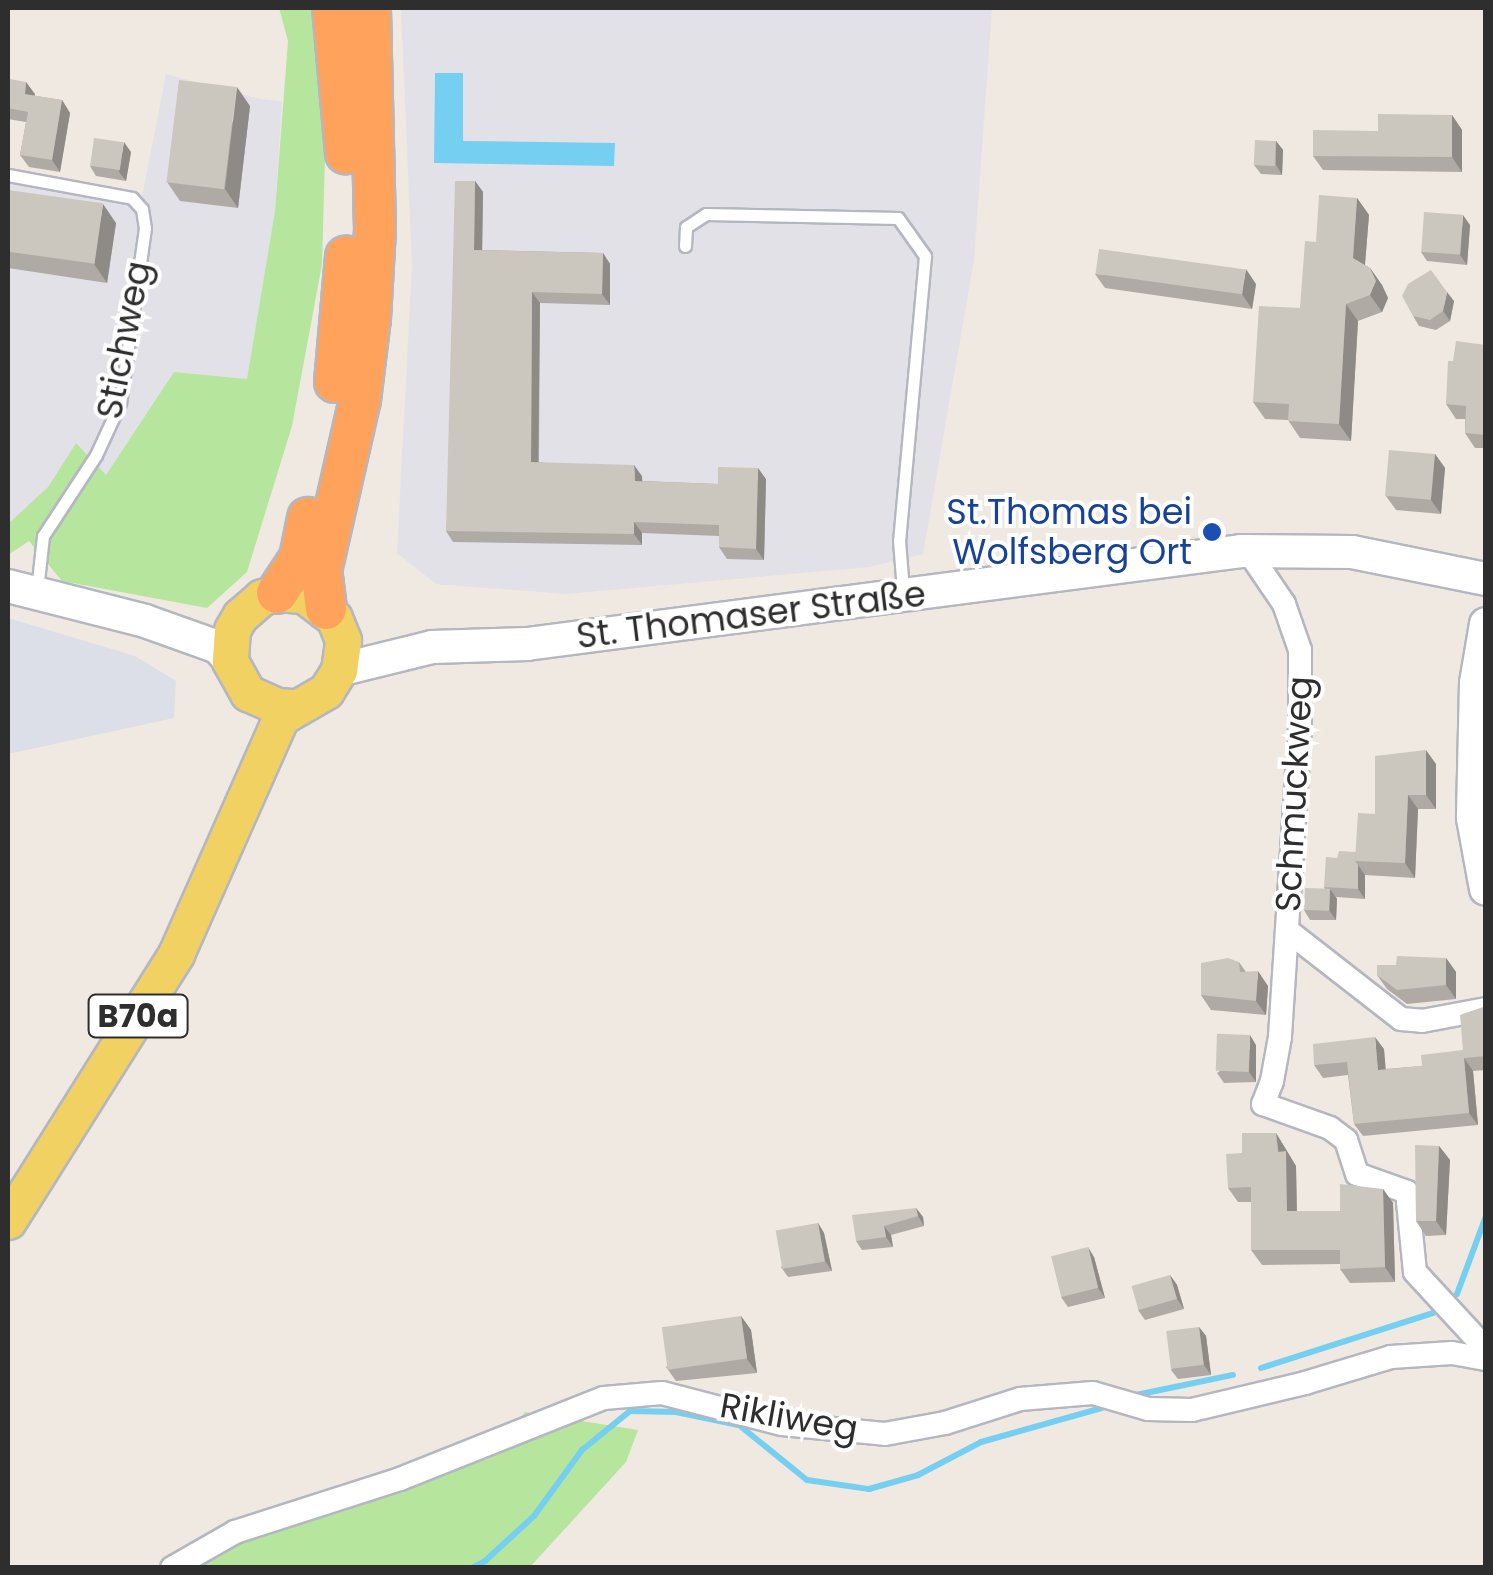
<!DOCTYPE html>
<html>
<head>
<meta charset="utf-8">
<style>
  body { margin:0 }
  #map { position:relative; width:1493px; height:1575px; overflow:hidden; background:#efe9e1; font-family:Poppins,sans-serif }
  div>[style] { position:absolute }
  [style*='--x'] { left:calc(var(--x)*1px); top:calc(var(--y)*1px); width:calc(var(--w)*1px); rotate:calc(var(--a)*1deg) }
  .industrial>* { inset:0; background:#e3e1e8 }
  .airport>* { inset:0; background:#dcdee8 }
  .green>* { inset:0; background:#b6e59e }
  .water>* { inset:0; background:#75cff0 }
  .stream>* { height:6px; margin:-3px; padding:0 3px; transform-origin:3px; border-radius:3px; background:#75cff0 }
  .roads { filter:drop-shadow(2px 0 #b4b7c1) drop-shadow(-2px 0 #b4b7c1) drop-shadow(0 2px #b4b7c1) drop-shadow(0 -2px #b4b7c1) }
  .service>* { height:11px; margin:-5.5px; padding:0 5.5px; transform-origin:5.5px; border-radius:5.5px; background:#fff }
  .minor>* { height:22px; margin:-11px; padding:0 11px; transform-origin:11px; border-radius:11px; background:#fff }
  .secondary>* { height:32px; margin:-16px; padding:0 16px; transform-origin:16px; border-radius:16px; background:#fff }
  .primary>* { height:35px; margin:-17.5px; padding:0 17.5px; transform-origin:17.5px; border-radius:17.5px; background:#f2d163 }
  .motorway>* { height:40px; margin:-20px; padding:0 20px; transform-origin:20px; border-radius:20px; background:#ffa35c }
  .wall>* { inset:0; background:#afaba4 }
  .shaded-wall>* { inset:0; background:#8e8b86 }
  .building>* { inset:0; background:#cbc7bf; transform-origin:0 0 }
  .dots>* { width:28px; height:28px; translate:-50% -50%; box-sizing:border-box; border:5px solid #fff; border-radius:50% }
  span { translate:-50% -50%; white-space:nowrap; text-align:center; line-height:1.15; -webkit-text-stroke:8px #fff; paint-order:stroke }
  .shield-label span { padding:2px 8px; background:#fff; border:2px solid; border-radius:8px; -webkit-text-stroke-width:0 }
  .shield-label { font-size:32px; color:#2e2e2e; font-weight:700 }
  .street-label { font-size:35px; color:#2e2e2e }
  .transit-label { font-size:35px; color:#164399 }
  .right { translate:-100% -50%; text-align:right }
  .frame { position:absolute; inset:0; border:10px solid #2e2e2e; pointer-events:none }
</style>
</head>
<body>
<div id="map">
  <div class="industrial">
    <i style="clip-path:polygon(401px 8px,992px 8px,974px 260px,923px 554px,870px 567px,565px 594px,436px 584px,397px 553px,412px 266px)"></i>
    <i style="clip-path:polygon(166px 74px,260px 99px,282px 101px,275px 211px,247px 379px,174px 372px,106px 476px,76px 443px,48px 487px,8px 524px,8px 171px,142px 197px)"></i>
  </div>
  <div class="airport">
    <i style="clip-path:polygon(8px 618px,135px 656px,176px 681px,174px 718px,8px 754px)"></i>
  </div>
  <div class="green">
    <i style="clip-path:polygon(279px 8px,311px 8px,327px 85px,322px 264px,292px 426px,247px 572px,207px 608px,62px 581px,29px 541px,8px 555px,8px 524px,48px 487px,76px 443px,106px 475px,174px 372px,247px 379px,275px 211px,288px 41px)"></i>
    <i style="clip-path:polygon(525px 1412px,638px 1430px,626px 1462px,530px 1567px,195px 1568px,237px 1544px,490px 1458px)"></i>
  </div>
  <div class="water">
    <i style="clip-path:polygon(435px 73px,463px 73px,463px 141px,615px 143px,614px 166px,434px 163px)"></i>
  </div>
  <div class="stream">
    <i style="--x:1457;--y:1294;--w:83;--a:-69.6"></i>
    <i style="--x:1261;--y:1368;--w:181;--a:-17.7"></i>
    <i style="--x:1136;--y:1395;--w:99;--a:-11.7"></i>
    <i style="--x:472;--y:1568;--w:15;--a:-28"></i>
    <i style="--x:485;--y:1561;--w:67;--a:-42.6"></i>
    <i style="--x:534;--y:1516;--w:82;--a:-54"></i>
    <i style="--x:582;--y:1450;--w:62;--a:-39.1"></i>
    <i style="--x:630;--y:1411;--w:46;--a:1.2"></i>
    <i style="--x:676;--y:1412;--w:64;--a:11.7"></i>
    <i style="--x:739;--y:1425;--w:87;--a:39"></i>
    <i style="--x:807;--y:1480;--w:63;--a:8.3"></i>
    <i style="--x:869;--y:1489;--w:51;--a:-15.9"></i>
    <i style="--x:918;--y:1475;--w:71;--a:-27.6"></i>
    <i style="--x:981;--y:1442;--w:126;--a:-15.7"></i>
  </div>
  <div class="roads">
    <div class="service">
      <i style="--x:8;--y:175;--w:126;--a:10.5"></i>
      <i style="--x:132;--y:198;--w:15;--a:48"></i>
      <i style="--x:142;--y:209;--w:19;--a:81"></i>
      <i style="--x:145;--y:228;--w:177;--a:98.1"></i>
      <i style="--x:120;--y:403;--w:57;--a:114.8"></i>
      <i style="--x:96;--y:455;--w:97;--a:123.2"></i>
      <i style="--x:43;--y:536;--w:54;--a:96.3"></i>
      <i style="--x:685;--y:246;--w:19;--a:-87"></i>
      <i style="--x:686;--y:227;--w:24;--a:-33"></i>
      <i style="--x:706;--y:214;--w:192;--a:1.2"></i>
      <i style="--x:898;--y:218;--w:47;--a:54.6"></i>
      <i style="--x:925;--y:256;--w:285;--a:95.2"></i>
      <i style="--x:899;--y:540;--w:51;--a:85.5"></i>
    </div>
    <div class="minor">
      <i style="--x:1248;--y:551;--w:64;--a:55.8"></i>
      <i style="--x:1284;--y:604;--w:49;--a:70.8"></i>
      <i style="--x:1300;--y:650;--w:77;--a:90"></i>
      <i style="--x:1300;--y:727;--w:311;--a:93.7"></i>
      <i style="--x:1280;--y:1037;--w:45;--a:100.3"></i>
      <i style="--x:1272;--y:1081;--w:25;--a:111"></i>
      <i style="--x:1263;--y:1104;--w:71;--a:19.7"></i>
      <i style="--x:1330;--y:1128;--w:20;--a:37"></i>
      <i style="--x:1346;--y:1140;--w:36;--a:72"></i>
      <i style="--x:1357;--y:1174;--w:53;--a:19.8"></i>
      <i style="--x:1407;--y:1192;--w:80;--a:84.3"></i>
      <i style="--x:1415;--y:1272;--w:105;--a:47.3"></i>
      <i style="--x:1288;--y:931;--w:143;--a:37.9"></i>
      <i style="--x:1401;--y:1019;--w:21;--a:5"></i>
      <i style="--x:1422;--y:1021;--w:65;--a:-10.6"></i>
      <i style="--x:172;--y:1568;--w:73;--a:-29.7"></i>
      <i style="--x:235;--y:1532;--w:173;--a:-17.8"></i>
      <i style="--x:400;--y:1479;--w:219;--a:-21.7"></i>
      <i style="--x:604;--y:1398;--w:58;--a:-4.9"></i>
      <i style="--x:662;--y:1393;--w:124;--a:14.5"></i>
      <i style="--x:782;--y:1424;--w:103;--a:5.5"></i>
      <i style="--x:885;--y:1434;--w:61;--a:-10.4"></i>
      <i style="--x:945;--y:1423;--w:79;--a:-17.7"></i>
      <i style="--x:1020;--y:1399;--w:73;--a:-4.7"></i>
      <i style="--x:1093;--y:1393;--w:57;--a:16.2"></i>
      <i style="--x:1148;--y:1409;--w:44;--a:1.3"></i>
      <i style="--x:1192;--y:1410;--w:116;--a:-13.4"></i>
      <i style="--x:1305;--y:1383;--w:90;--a:-16.8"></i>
      <i style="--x:1391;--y:1357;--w:61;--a:-3.8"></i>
      <i style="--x:1452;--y:1353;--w:35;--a:10"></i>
    </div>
    <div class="secondary">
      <i style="--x:8;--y:586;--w:141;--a:14.3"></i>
      <i style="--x:145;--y:621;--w:77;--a:19.6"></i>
      <i style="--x:218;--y:647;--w:18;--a:49"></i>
      <i style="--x:1486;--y:624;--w:60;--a:99.6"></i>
      <i style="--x:1476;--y:683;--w:135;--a:91.3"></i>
      <i style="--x:1473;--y:818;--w:72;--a:79.6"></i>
      <i style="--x:339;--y:670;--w:96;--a:-13.9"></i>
      <i style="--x:432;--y:647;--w:95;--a:-1.8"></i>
      <i style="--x:527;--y:644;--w:720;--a:-7.42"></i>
      <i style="--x:1241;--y:551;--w:111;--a:0.5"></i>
      <i style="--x:1352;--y:552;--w:137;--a:11.4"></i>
    </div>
    <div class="primary">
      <i style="--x:8;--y:1221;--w:315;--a:-57.8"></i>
      <i style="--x:176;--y:954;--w:259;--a:-66.1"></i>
      <i style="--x:281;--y:717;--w:52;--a:-30"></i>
      <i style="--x:326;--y:691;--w:25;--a:-58"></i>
      <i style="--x:339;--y:670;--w:30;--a:-82"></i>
      <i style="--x:343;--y:640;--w:24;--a:-112"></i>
      <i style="--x:334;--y:618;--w:39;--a:-143"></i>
      <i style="--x:303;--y:595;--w:26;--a:-176"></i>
      <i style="--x:277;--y:593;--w:16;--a:165"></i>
      <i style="--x:262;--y:597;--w:29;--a:139"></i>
      <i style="--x:240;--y:616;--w:16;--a:120"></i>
      <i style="--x:232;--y:630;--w:31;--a:94"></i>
      <i style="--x:230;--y:661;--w:37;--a:61"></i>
      <i style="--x:248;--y:693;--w:32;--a:24"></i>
      <i style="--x:277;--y:706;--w:15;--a:4"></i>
    </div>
    <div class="motorway">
      <i style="--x:333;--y:8;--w:146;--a:84.9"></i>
      <i style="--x:335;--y:382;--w:126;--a:-85"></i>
      <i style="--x:277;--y:593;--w:42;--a:-56.7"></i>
      <i style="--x:300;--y:558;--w:41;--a:-78.7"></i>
      <i style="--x:326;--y:609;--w:38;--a:-97"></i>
      <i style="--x:321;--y:571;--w:175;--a:-77.2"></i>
      <i style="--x:360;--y:400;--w:82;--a:-83"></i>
      <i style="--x:370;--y:319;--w:89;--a:-86.8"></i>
      <i style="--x:375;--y:230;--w:222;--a:-91.3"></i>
    </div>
  </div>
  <div class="wall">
    <i style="clip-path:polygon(26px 82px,35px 96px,62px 100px,70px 113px,60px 172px,29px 167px,20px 155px,26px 122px,8px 119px,8px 89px)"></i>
    <i style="clip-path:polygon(250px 106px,238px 208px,180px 201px,167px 182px)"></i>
    <i style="clip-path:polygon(1452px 115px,1462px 130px,1462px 172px,1323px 170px,1313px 156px,1378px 131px)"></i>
    <i style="clip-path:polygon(1276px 141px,1283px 150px,1282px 175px,1261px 174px,1254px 165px)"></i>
    <i style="clip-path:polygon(131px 152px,126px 181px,96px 176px,90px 166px)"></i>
    <i style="clip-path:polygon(475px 181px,483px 192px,482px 250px,603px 253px,610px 264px,610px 305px,540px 303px,539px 462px,642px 476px,642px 481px,718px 484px,766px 479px,764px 560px,727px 559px,719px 547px,719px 536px,642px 533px,642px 545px,453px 542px,446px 531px)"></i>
    <i style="clip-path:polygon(8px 190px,116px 223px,107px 283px,8px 268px)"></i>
    <i style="clip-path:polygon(1357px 198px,1369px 215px,1365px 265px,1370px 268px,1382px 285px,1388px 298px,1382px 312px,1358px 321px,1351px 441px,1300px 438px,1288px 420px,1265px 419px,1253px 402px,1300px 308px,1316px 242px)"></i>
    <i style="clip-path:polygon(1470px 225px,1467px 265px,1427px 261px,1421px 252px)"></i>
    <i style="clip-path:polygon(1095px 274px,1256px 284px,1252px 309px,1105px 288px)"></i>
    <i style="clip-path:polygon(1454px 301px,1450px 321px,1436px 330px,1419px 326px,1413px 316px)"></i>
    <i style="clip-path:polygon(1486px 345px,1486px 448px,1475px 448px,1465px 433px,1465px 419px,1456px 419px,1446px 404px,1453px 361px)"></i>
    <i style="clip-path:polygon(1435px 454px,1445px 468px,1441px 514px,1396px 510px,1386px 496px)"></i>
    <i style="clip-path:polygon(1436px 764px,1436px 809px,1418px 809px,1415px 878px,1365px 875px,1365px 899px,1336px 897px,1337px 899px,1336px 920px,1310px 920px,1304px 910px,1325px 889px,1324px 887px,1337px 858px,1356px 852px,1375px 814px)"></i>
    <i style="clip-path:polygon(1446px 958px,1456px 972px,1456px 999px,1407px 1004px,1387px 989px,1377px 975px,1396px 965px)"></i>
    <i style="clip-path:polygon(1239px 962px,1246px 972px,1268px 986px,1266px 1015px,1211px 1010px,1201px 995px)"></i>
    <i style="clip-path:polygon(1486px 1006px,1486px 1070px,1473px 1071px,1478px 1125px,1363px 1136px,1354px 1124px,1348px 1075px,1323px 1078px,1314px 1065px,1384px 1049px,1385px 1069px,1422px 1066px,1463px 1050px)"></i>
    <i style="clip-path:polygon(1256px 1045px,1256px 1082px,1224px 1083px,1217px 1073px)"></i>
    <i style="clip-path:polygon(1276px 1133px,1296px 1166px,1297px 1211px,1340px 1211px,1383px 1189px,1393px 1203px,1395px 1282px,1350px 1283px,1340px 1269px,1340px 1264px,1262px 1265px,1251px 1250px,1251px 1202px,1238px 1202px,1228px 1188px,1242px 1153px)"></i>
    <i style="clip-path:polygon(1439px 1146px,1450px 1160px,1446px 1235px,1426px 1236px,1416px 1221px)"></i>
    <i style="clip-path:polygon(916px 1208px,923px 1217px,924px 1226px,891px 1235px,893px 1247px,862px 1250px,856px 1241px)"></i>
    <i style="clip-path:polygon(818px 1223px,824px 1233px,832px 1271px,788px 1277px,781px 1267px)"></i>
    <i style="clip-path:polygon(1094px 1257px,1105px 1298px,1068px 1307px,1061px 1297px)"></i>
    <i style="clip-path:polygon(1170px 1275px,1177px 1285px,1184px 1309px,1145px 1320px,1138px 1310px)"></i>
    <i style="clip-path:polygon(741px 1316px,751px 1330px,757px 1373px,676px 1381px,666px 1367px)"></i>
    <i style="clip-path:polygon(1199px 1327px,1206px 1336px,1211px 1375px,1178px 1379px,1171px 1370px)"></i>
  </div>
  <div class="shaded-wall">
    <i style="clip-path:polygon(26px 82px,35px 94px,33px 106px,25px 94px)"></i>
    <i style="clip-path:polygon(237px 87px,250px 106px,238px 208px,225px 189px)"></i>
    <i style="clip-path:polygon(62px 100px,70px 113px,60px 172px,52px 160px)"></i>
    <i style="clip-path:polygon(1452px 115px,1462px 130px,1462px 172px,1452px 157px)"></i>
    <i style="clip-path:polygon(1276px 141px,1283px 150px,1282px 175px,1276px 165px)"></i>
    <i style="clip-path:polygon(124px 142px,131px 152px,126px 181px,119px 172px)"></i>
    <i style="clip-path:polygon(475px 181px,483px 192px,482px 261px,474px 250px)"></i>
    <i style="clip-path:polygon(1357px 198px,1369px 215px,1364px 275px,1353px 258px)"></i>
    <i style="clip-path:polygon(103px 204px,116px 223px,107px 283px,94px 264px)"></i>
    <i style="clip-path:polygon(1463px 215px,1470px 225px,1467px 265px,1460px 255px)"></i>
    <i style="clip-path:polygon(603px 253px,610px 264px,610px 305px,602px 294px)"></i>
    <i style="clip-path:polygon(1370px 268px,1382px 285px,1388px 298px,1382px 312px,1370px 295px)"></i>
    <i style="clip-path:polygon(1246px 269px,1256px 284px,1252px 309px,1242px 294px)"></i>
    <i style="clip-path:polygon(532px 292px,540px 303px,538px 473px,531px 462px)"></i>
    <i style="clip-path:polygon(1447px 292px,1454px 301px,1450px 321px,1443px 311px)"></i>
    <i style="clip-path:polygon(1346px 304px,1358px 321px,1351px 441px,1339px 424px)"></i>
    <i style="clip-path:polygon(1435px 454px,1445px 468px,1441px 514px,1431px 500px)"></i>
    <i style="clip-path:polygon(634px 465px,642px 476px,643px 492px,635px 481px)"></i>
    <i style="clip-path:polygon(758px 468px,766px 479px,764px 560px,756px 549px)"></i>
    <i style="clip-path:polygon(634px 522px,642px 533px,642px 545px,634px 534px)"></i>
    <i style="clip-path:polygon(1426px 750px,1436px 764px,1436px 809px,1426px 795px)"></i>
    <i style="clip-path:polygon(1408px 795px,1418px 809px,1415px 878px,1405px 863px)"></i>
    <i style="clip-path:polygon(1358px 865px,1365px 875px,1365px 899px,1358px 889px)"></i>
    <i style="clip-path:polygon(1330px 889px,1337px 899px,1336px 920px,1329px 910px)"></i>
    <i style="clip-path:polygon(1446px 958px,1456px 972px,1456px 999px,1446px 985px)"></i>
    <i style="clip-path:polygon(1258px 971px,1268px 986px,1266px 1015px,1256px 1001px)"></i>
    <i style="clip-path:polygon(1250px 1035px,1256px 1045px,1256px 1082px,1249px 1072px)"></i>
    <i style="clip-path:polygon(1375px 1037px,1384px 1049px,1387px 1083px,1378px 1070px)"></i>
    <i style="clip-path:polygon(1464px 1058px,1473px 1071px,1478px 1125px,1469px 1113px)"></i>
    <i style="clip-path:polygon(1276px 1133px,1296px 1166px,1297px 1225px,1287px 1211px)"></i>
    <i style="clip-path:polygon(1439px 1146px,1450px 1160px,1446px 1235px,1436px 1221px)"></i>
    <i style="clip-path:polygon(1383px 1189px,1393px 1203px,1395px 1282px,1385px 1267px)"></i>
    <i style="clip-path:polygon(916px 1208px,923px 1217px,924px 1226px,918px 1216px)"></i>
    <i style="clip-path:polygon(818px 1223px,824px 1233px,832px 1271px,825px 1261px)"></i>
    <i style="clip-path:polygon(884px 1226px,891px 1235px,893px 1247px,886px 1237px)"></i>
    <i style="clip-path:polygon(1088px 1247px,1094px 1257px,1105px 1298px,1098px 1288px)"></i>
    <i style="clip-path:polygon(1170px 1275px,1177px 1285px,1184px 1309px,1177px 1299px)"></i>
    <i style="clip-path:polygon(741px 1316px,751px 1330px,757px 1373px,747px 1359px)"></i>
    <i style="clip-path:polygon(1199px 1327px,1206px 1336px,1211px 1375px,1204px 1365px)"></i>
  </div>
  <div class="building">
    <i style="clip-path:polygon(10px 79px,26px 82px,25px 94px,62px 100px,52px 160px,20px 155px,28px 112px,8px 108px,8px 89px)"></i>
    <i style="left:179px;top:80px;width:58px;height:103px;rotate:7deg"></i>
    <i style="clip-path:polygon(1378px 114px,1452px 115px,1452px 157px,1313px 156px,1313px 130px,1378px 131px)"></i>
    <i style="left:94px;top:138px;width:30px;height:28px;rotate:8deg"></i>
    <i style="left:1255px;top:140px;width:21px;height:25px;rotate:3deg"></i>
    <i style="clip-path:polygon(455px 181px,475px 181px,474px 250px,603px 253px,602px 294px,532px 292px,531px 462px,634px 465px,635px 481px,718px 484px,718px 467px,758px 468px,756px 549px,719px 547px,719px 525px,634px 522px,634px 534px,446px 531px)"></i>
    <i style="left:8px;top:190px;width:96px;height:61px;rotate:8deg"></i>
    <i style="clip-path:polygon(1319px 195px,1357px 198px,1353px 258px,1370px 268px,1376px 281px,1370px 295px,1346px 304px,1339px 424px,1288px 421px,1289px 404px,1253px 402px,1259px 306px,1300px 308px,1305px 241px,1316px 242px)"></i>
    <i style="left:1424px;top:212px;width:39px;height:40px;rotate:4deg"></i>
    <i style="left:1099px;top:249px;width:148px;height:25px;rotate:8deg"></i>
    <i style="clip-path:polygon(1431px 270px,1447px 292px,1443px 311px,1430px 320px,1413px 316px,1402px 296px,1408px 284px)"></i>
    <i style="clip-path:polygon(1456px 341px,1486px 345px,1486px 435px,1465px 433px,1466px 406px,1446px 404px,1448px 361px,1453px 361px)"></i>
    <i style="left:1389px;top:450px;width:46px;height:46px;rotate:5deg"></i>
    <i style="clip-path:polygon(1426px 750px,1426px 795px,1408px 795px,1405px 863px,1355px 861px,1358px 813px,1375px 814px,1375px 756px)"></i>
    <i style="clip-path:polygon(1339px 851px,1356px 852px,1355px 861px,1358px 865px,1358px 889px,1324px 887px,1326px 857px,1337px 858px)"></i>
    <i style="left:1305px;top:888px;width:25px;height:22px;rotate:2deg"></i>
    <i style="clip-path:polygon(1397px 956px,1446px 958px,1446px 985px,1397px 990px,1377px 975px,1377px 965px,1396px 965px)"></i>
    <i style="clip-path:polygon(1228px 958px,1239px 962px,1240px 972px,1258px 971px,1256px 1001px,1201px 995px,1201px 963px)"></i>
    <i style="clip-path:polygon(1486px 1006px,1486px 1056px,1464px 1058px,1469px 1113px,1354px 1124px,1347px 1062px,1314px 1065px,1313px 1044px,1375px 1037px,1378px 1070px,1422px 1066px,1421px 1055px,1463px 1050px,1460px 1015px)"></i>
    <i style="left:1250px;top:1035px;width:37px;height:33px;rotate:92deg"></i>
    <i style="clip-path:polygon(1242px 1133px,1276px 1133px,1278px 1152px,1286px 1151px,1287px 1211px,1340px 1211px,1340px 1184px,1383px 1189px,1385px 1267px,1340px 1269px,1340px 1250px,1251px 1250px,1251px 1187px,1228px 1188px,1226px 1154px,1242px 1153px)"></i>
    <i style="clip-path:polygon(1415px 1145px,1439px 1146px,1436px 1221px,1416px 1221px)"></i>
    <i style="clip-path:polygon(916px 1208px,918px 1216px,884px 1226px,886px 1237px,856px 1241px,852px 1215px)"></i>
    <i style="left:818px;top:1223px;width:39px;height:43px;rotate:80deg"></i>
    <i style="left:1088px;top:1247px;width:42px;height:38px;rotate:76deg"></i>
    <i style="left:1170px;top:1275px;width:25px;height:40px;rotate:74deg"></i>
    <i style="left:741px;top:1316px;width:43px;height:80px;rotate:82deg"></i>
    <i style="left:1199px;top:1327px;width:38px;height:33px;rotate:83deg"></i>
  </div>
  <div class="dots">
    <i style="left:1212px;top:532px;background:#1a4fb4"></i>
  </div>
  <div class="shield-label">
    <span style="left:138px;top:1016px">B70a</span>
  </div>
  <div class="street-label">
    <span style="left:124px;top:340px;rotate:-79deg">Stichweg</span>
    <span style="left:751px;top:615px;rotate:-7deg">St. Thomaser Straße</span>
    <span style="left:1294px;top:794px;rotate:-87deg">Schmuckweg</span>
    <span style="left:789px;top:1417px;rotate:10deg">Rikliweg</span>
  </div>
  <div class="transit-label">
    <span class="right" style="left:1192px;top:532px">St.Thomas bei<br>Wolfsberg Ort</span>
  </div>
  <div class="frame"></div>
</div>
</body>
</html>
